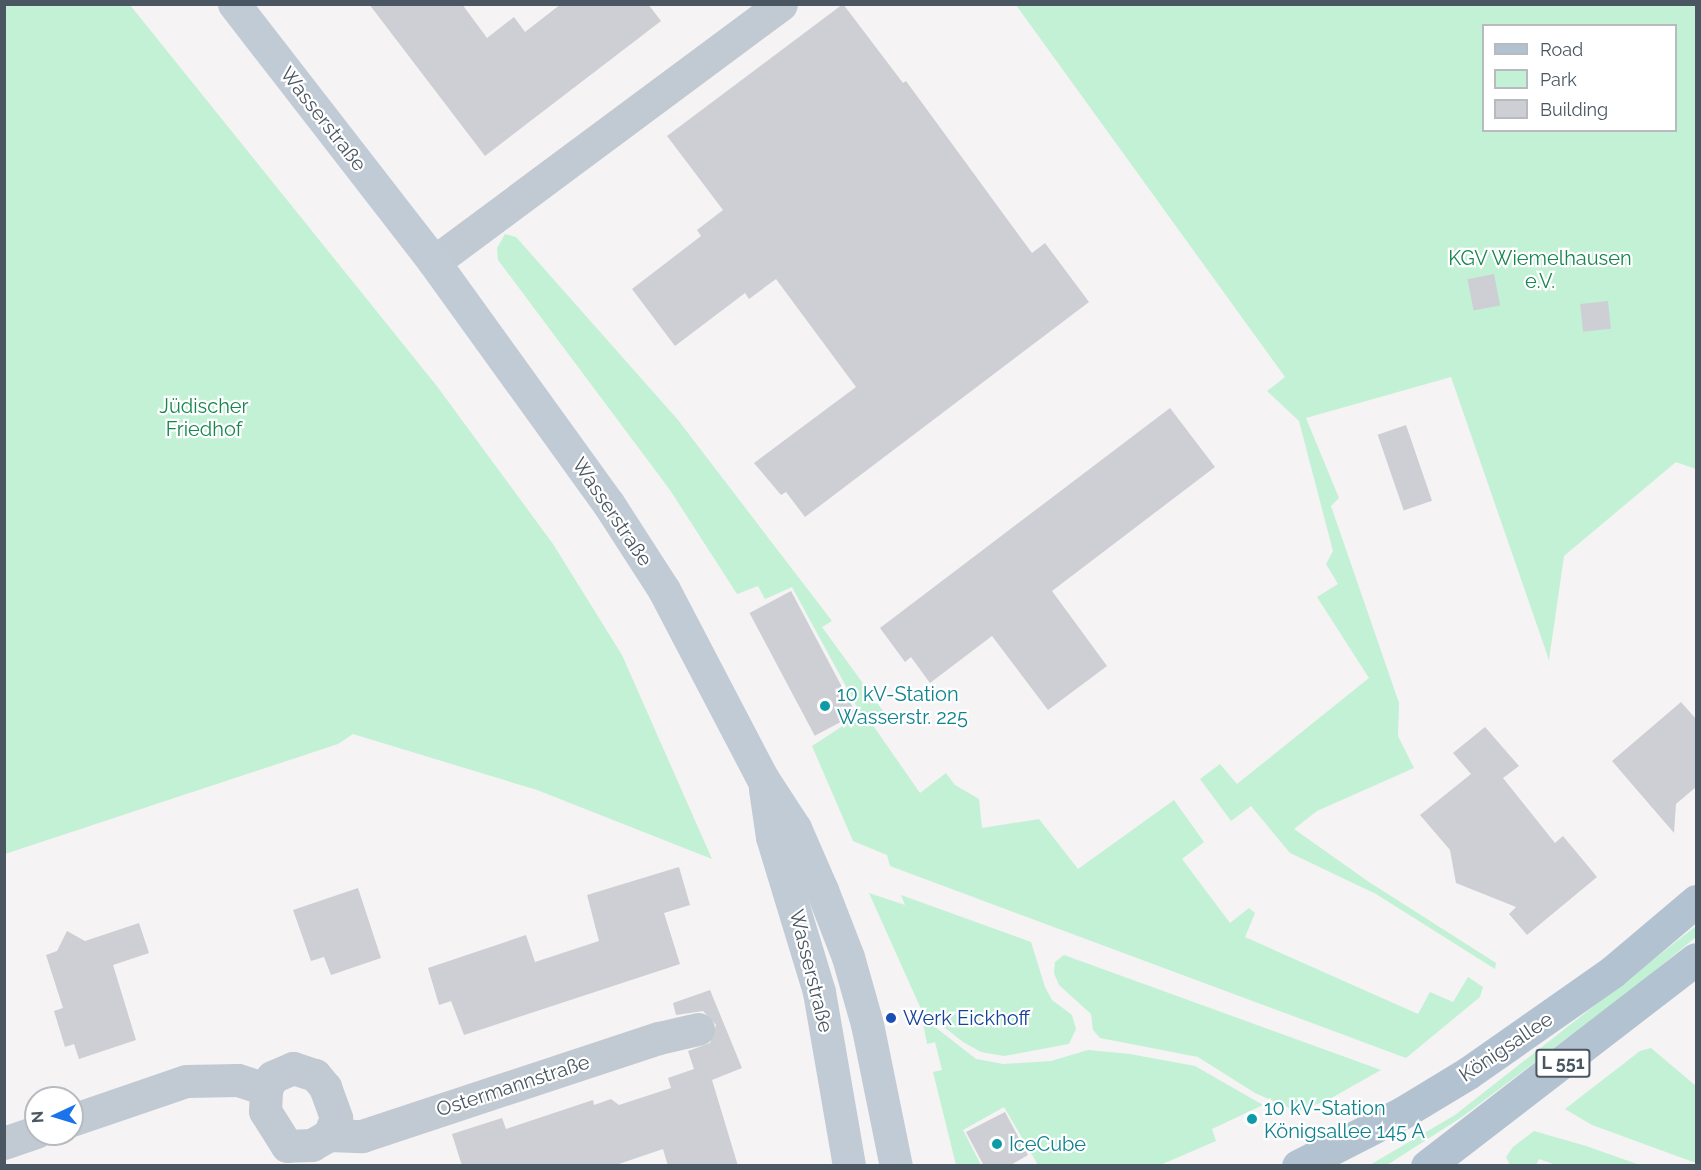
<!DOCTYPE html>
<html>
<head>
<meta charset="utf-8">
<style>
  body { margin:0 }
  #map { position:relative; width:1701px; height:1170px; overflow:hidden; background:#f5f3f3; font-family:Raleway,sans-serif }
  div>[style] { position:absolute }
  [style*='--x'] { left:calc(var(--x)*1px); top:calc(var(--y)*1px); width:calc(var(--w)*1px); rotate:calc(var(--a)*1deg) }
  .green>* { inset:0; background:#c3f1d5 }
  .building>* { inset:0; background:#cdcfd5; transform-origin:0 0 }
  .street>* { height:33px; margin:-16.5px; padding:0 16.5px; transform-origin:16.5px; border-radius:16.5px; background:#c1cad2 }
  .secondary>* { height:33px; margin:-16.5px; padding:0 16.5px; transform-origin:16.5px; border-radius:16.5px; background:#c1cbd6 }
  .primary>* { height:33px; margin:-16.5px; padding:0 16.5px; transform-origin:16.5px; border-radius:16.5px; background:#b3c2d1 }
  .dots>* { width:16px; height:16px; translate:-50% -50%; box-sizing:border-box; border:3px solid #fff; border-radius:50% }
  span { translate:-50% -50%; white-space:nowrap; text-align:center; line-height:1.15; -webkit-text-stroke:4.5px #fff; paint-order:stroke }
  .shield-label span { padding:2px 4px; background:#fff; border:2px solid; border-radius:4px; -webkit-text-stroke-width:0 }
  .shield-label { font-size:18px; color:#4a5661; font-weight:700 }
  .street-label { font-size:20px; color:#4a5661 }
  .park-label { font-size:20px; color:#17864f }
  .culture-label { font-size:20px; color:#0d838f }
  .left { translate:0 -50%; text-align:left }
  .transit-label { font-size:20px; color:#164399 }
  .frame { position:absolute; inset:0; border:6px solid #4a5661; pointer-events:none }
  .legend { position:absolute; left:1482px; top:24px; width:195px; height:108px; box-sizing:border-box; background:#fff; border:2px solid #b7bbc0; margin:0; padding:8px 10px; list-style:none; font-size:18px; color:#4a5661 }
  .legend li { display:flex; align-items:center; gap:12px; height:30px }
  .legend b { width:30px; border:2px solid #b7bbc0 }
  .north { position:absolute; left:24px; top:1086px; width:60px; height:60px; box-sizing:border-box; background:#fff; border:2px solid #b7bbc0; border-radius:50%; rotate:266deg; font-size:16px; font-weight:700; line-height:24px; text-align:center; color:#4a5661 }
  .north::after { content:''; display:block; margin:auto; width:21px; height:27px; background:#1a73e8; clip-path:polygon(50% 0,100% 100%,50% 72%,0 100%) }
</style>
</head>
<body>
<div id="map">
  <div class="green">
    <i style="clip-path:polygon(5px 4px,130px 5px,436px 385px,553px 544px,622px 655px,712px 859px,537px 790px,353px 734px,338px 744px,5px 854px)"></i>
    <i style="clip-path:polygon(evenodd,1016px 5px,1696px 5px,1696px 469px,1676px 462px,1564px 556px,1549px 660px,1451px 377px,1306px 418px,1339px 498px,1331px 506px,1399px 703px,1398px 736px,1414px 768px,1317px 811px,1294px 829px,1369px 882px,1496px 963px,1495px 969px,1376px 894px,1290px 853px,1251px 806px,1231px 821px,1200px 779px,1220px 764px,1237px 784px,1369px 678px,1317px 597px,1338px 584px,1326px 564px,1333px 551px,1299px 421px,1267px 391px,1285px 377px,1016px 5px,1484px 26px,1676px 26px,1676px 130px,1484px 130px,1484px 26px)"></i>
    <i style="clip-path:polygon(505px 234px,516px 237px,678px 420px,832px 621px,822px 627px,886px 715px,872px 724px,920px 793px,946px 773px,955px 785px,979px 799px,982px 828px,1039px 819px,1078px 869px,1174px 800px,1204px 842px,1182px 859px,1230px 923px,1249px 908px,1255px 913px,1245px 937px,1418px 1014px,1430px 992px,1453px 1002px,1468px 977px,1483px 987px,1480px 997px,1406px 1058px,890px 866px,887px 855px,853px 841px,812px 746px,861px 714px,792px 587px,765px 599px,758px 586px,737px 594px,670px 490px,498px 260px,497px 248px)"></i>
    <i style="clip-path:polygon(869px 893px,905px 905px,901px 895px,1031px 942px,1045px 987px,1052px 1000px,1072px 1015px,1076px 1029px,1069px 1044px,1004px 1056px,981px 1052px,963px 1042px,921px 1009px)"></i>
    <i style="clip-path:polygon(1696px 926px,1696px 937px,1635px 987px,1462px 1117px,1387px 1165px,1368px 1166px,1455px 1115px)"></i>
    <i style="clip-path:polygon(1064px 955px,1381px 1070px,1326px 1101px,1296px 1111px,1255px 1093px,1198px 1057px,1100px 1038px,1093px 1030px,1091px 1014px,1059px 985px,1054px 973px,1055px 962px)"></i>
    <i style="clip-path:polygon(923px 1023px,930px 1023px,976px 1059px,1003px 1064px,1051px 1061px,1088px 1050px,1130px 1054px,1195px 1066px,1263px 1105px,1212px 1129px,1216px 1141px,1158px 1166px,1038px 1165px,1004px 1107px,963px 1130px,981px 1165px,956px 1165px,933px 1072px,942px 1070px,935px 1042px,927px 1044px)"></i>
    <i style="clip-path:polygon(1651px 1048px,1696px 1086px,1696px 1163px,1592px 1125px,1565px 1109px,1640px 1051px)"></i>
    <i style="clip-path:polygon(1534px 1131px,1586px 1146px,1640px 1165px,1556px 1165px,1539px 1159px,1536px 1165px,1510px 1165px,1506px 1157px,1513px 1147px)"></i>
  </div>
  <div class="building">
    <i style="clip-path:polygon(369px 4px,462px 4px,487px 38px,514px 17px,525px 32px,561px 4px,648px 4px,661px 21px,485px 156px)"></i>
    <i style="clip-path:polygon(843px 4px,903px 83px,906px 81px,1032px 253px,1045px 243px,1089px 302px,805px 517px,786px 492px,781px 495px,754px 463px,856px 387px,776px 279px,749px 299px,745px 293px,675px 346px,632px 289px,701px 236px,697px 230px,723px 210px,667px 136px)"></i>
    <i style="left:1494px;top:274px;width:32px;height:27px;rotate:79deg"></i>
    <i style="left:1608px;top:301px;width:28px;height:28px;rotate:84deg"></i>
    <i style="clip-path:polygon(1170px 408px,1215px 467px,1052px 591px,1107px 666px,1048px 710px,992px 636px,930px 683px,911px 657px,905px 662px,880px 628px)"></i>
    <i style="left:1406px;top:425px;width:80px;height:30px;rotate:71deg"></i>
    <i style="left:791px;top:591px;width:139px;height:47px;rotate:62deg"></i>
    <i style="clip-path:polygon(1681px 702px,1696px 719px,1696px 787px,1676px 804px,1674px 833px,1612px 761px)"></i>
    <i style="clip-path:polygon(1485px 727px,1519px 766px,1503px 778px,1555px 843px,1563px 836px,1597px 877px,1527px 935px,1509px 914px,1516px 907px,1456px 883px,1450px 850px,1420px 815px,1471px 774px,1453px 753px)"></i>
    <i style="clip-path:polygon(679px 867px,690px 905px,664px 913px,680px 964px,464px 1035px,451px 1001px,439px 1005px,428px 968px,526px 935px,535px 962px,599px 941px,587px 895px)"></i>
    <i style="clip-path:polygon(358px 888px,381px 958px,331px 975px,324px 957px,311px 961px,293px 910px)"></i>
    <i style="clip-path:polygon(139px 923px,149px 953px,113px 965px,136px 1040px,79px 1059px,74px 1044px,65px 1047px,54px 1011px,63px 1008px,46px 955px,57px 951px,67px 931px,85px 941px)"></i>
    <i style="clip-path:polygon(710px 990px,742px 1068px,712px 1080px,738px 1166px,668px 1166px,663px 1149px,613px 1166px,462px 1166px,452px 1134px,502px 1118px,506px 1129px,593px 1100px,594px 1105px,611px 1099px,619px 1105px,671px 1088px,668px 1078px,694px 1069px,688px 1051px,710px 1043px,716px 1025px,703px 1011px,676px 1015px,673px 1003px)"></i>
    <i style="clip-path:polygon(1005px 1112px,1028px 1155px,1009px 1166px,984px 1166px,966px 1132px)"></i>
  </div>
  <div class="street">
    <i style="--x:434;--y:262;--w:432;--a:-36.6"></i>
    <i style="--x:293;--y:1068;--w:23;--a:18"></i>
    <i style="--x:315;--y:1075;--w:16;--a:50"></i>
    <i style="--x:325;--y:1087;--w:33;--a:70"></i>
    <i style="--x:336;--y:1118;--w:18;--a:112"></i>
    <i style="--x:329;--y:1135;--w:20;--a:150"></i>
    <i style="--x:312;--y:1145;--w:25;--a:178"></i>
    <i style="--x:287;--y:1146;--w:41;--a:-122.2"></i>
    <i style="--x:265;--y:1111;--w:22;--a:-87"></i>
    <i style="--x:266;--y:1089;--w:13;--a:-63"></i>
    <i style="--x:272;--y:1077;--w:23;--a:-23"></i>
    <i style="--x:72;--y:1120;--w:120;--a:-18.9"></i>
    <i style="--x:186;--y:1081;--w:52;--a:-1.1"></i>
    <i style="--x:238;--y:1080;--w:29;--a:18"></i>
    <i style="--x:329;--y:1135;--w:33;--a:2"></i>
    <i style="--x:362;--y:1136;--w:313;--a:-18.3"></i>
    <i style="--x:659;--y:1038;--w:40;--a:-13"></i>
    <i style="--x:4;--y:1143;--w:34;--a:-19"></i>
  </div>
  <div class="secondary">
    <i style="--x:234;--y:4;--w:326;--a:52.2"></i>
    <i style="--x:434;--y:262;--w:297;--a:54.2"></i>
    <i style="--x:608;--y:503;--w:103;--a:57.2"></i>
    <i style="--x:664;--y:590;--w:213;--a:62.4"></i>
    <i style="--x:763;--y:779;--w:59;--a:56.9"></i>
    <i style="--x:795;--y:828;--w:68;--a:66.5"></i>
    <i style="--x:822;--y:890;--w:72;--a:68.8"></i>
    <i style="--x:848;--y:957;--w:70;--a:74.2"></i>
    <i style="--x:867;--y:1024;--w:145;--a:78.5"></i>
    <i style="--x:765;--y:789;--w:49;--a:81.7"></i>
    <i style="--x:772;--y:837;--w:162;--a:73.1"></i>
    <i style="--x:819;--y:992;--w:177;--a:80.2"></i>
  </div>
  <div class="primary">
    <i style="--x:1298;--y:1166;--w:117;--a:-27"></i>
    <i style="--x:1402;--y:1113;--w:77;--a:-31.2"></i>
    <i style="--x:1468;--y:1073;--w:176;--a:-35"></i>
    <i style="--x:1612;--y:972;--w:110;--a:-40.2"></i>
    <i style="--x:1427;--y:1166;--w:339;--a:-37.6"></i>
  </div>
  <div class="dots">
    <i style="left:825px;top:706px;background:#0f9aa8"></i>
    <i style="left:891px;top:1018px;background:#1a4fb4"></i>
    <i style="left:1252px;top:1119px;background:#0f9aa8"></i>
    <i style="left:997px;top:1144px;background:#0f9aa8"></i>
  </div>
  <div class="shield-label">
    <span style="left:1563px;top:1063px">L 551</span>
  </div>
  <div class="street-label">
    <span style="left:323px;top:119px;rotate:52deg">Wasserstraße</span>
    <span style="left:612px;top:512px;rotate:56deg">Wasserstraße</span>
    <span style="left:811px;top:971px;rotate:76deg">Wasserstraße</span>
    <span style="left:1506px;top:1047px;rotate:-34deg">Königsallee</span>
    <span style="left:513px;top:1086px;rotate:-18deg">Ostermannstraße</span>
  </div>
  <div class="park-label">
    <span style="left:1540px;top:270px">KGV Wiemelhausen<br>e.V.</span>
    <span style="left:204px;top:418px">Jüdischer<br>Friedhof</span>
  </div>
  <div class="culture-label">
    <span class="left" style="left:837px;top:706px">10 kV-Station<br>Wasserstr. 225</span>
    <span class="left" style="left:1264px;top:1120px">10 kV-Station<br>Königsallee 145 A</span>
    <span class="left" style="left:1009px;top:1144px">IceCube</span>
  </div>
  <div class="transit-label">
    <span class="left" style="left:903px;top:1018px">Werk Eickhoff</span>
  </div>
  <div class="frame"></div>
  <ul class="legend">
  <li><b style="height:8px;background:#b3c2d1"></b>Road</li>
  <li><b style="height:16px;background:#c3f1d5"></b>Park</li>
  <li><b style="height:16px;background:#cdcfd5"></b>Building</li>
  </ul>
  <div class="north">N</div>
</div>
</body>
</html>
